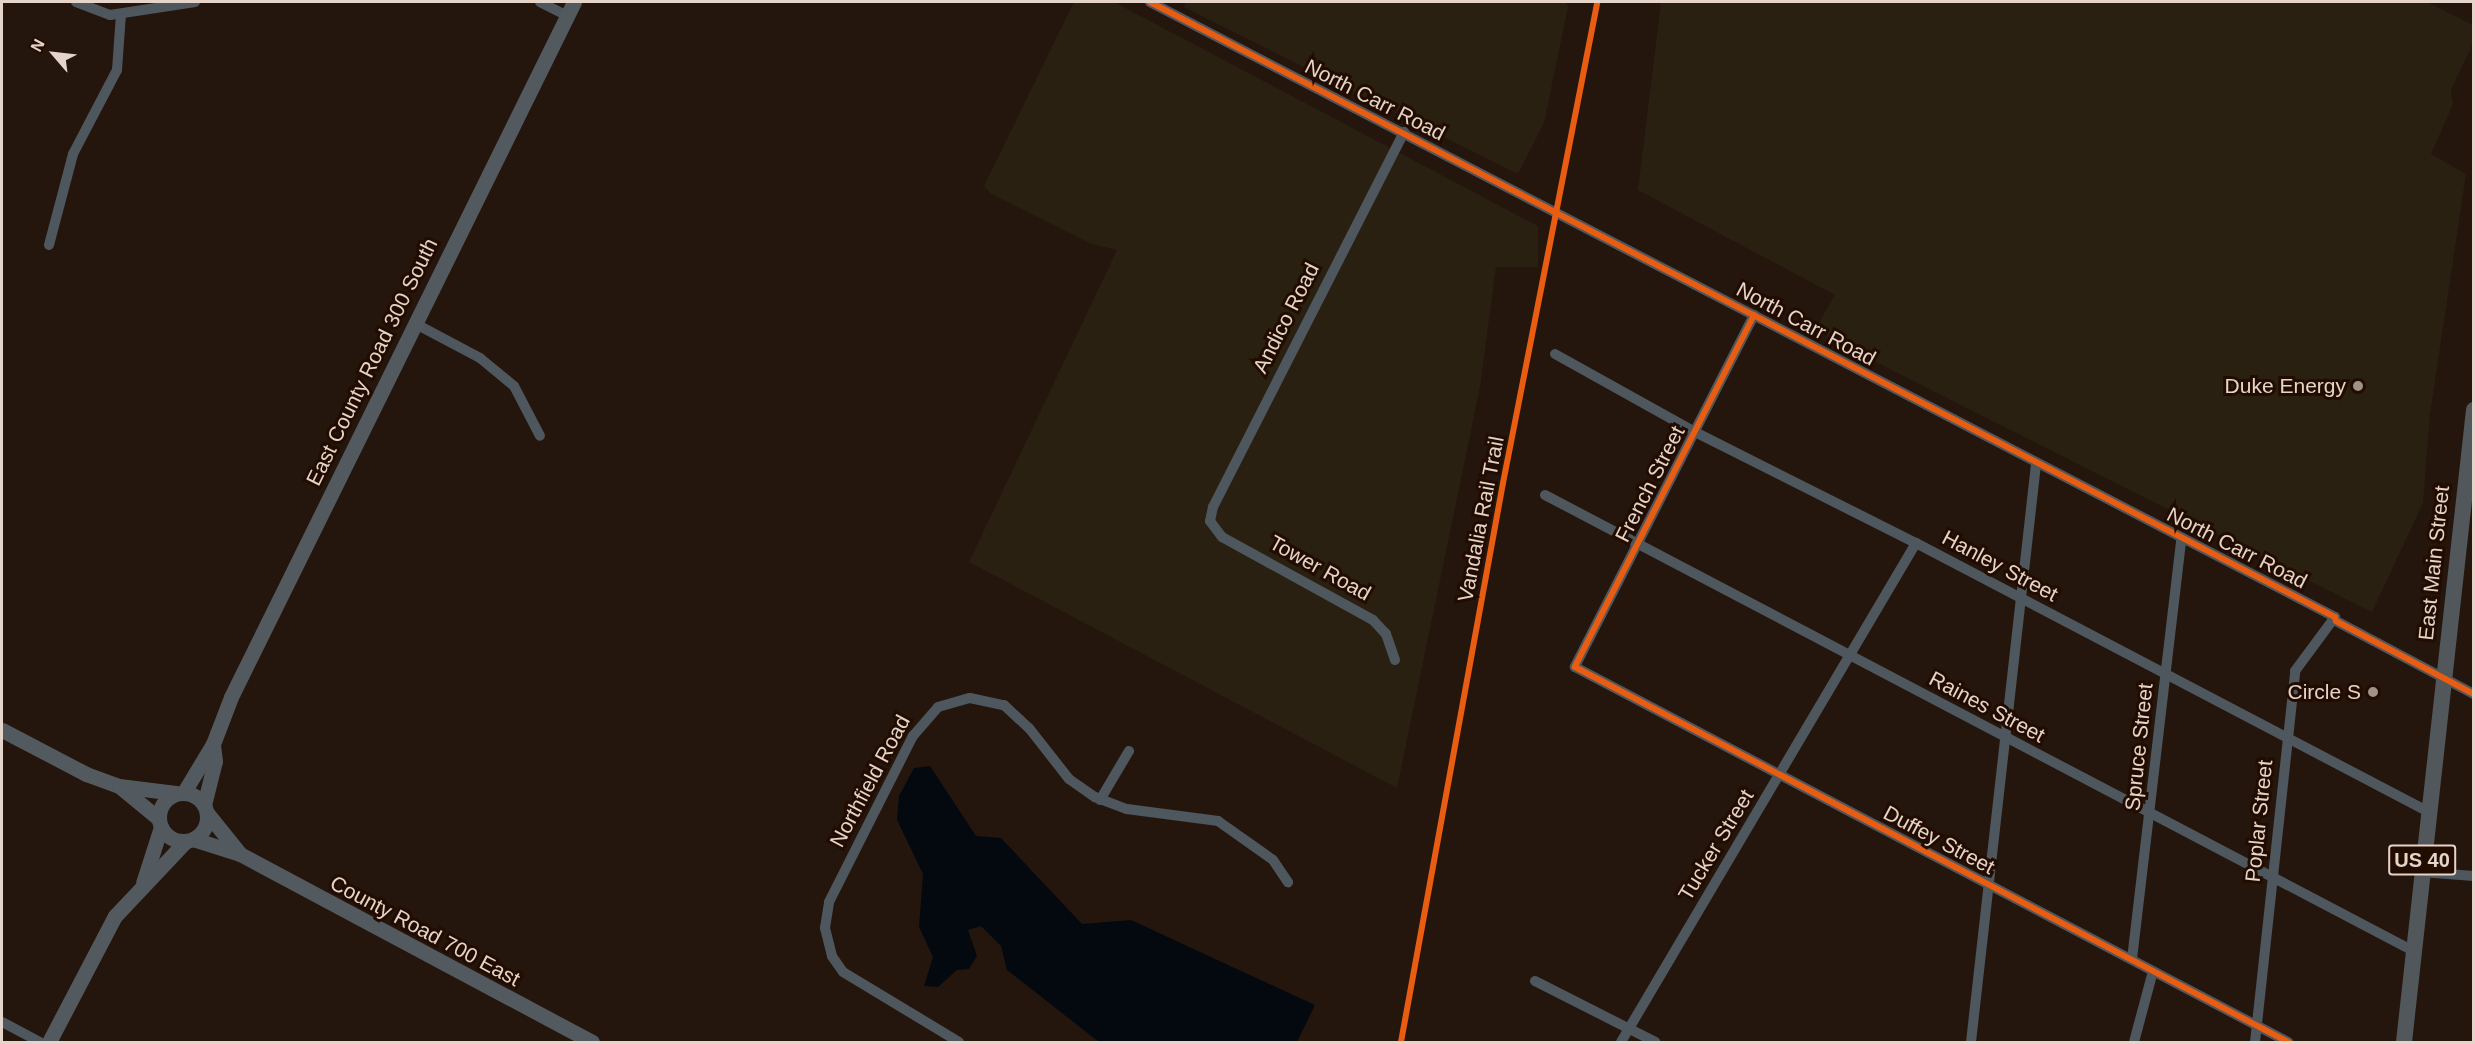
<!DOCTYPE html>
<html>
<head>
<meta charset="utf-8">
<style>
  body { margin:0 }
  #map { position:relative; width:2475px; height:1044px; overflow:hidden; background:#24160d; font-family:Arial,sans-serif }
  div>[style] { position:absolute }
  [style*='--x'] { left:calc(var(--x)*1px); top:calc(var(--y)*1px); width:calc(var(--w)*1px); rotate:calc(var(--a)*1deg) }
  .industrial>* { inset:0; background:#292011 }
  .water>* { inset:0; background:#040910 }
  .street>* { height:10px; margin:-5px; padding:0 5px; transform-origin:5px; border-radius:5px; background:#4f575e }
  .secondary>* { height:15px; margin:-7.5px; padding:0 7.5px; transform-origin:7.5px; border-radius:7.5px; background:#52595f }
  .secondary>.ring { margin:-7.5px; padding:0; box-sizing:content-box; background:none; border:15px solid #52595f; border-radius:50% }
  .primary>* { height:16px; margin:-8px; padding:0 8px; transform-origin:8px; border-radius:8px; background:#52575b }
  .cycleway>* { height:6px; margin:-3px; padding:0 3px; transform-origin:3px; border-radius:3px; background:#e95d12 }
  .dots>* { width:16px; height:16px; translate:-50% -50%; box-sizing:border-box; border:3px solid #220c00; border-radius:50% }
  span { translate:-50% -50%; white-space:nowrap; text-align:center; line-height:1.15; -webkit-text-stroke:6px #220c00; paint-order:stroke }
  .shield-label span { padding:2px 4px; background:#220c00; border:2px solid; border-radius:4px; -webkit-text-stroke-width:0 }
  .shield-label { font-size:20px; color:#e5d4c9; font-weight:700 }
  .street-label { font-size:21px; color:#e5d4c9 }
  .poi-label { font-size:21px; color:#e5d4c9 }
  .right { translate:-100% -50%; text-align:right }
  .frame { position:absolute; inset:0; border:3px solid #e5d4c9; pointer-events:none }
  .north { position:absolute; left:24px; top:24px; width:60px; height:60px; -webkit-text-stroke:4px #220c00; paint-order:stroke; rotate:298deg; font-size:16px; font-weight:700; line-height:24px; text-align:center; color:#e5d4c9 }
  .north::after { content:''; display:block; margin:auto; width:21px; height:27px; background:#e5d4c9; clip-path:polygon(50% 0,100% 100%,50% 72%,0 100%) }
</style>
</head>
<body>
<div id="map">
  <div class="industrial">
    <i style="clip-path:polygon(1074px 2px,1114px 2px,1538px 226px,1538px 267px,1496px 267px,1480px 387px,1397px 788px,969px 562px,1117px 250px,1092px 244px,990px 193px,984px 186px)"></i>
    <i style="clip-path:polygon(1186px 2px,1566px 2px,1568px 7px,1544px 123px,1518px 174px,1184px 7px)"></i>
    <i style="clip-path:polygon(1661px 2px,2427px 2px,2473px 25px,2473px 43px,2451px 90px,2453px 104px,2431px 154px,2466px 174px,2430px 414px,2423px 503px,2372px 612px,1814px 331px,1835px 295px,1638px 190px)"></i>
  </div>
  <div class="water">
    <i style="clip-path:polygon(930px 766px,976px 836px,1001px 838px,1082px 924px,1131px 920px,1315px 1005px,1297px 1042px,1099px 1042px,1007px 970px,1001px 946px,981px 926px,968px 930px,977px 956px,969px 969px,957px 970px,938px 987px,924px 986px,933px 957px,919px 927px,923px 874px,897px 820px,899px 796px,914px 768px)"></i>
  </div>
  <div class="street">
    <i style="--x:76;--y:2;--w:36;--a:21"></i>
    <i style="--x:110;--y:15;--w:86;--a:-8.7"></i>
    <i style="--x:540;--y:2;--w:30;--a:27"></i>
    <i style="--x:1150;--y:2;--w:1335;--a:27.43"></i>
    <i style="--x:2335;--y:617;--w:4;--a:76"></i>
    <i style="--x:2336;--y:621;--w:156;--a:27.9"></i>
    <i style="--x:49;--y:245;--w:94;--a:-75.2"></i>
    <i style="--x:73;--y:154;--w:95;--a:-62.4"></i>
    <i style="--x:117;--y:70;--w:56;--a:-85.9"></i>
    <i style="--x:1754;--y:315;--w:395;--a:117"></i>
    <i style="--x:1575;--y:667;--w:806;--a:27.74"></i>
    <i style="--x:414;--y:323;--w:75;--a:27.9"></i>
    <i style="--x:480;--y:358;--w:44;--a:39.5"></i>
    <i style="--x:514;--y:386;--w:56;--a:62.5"></i>
    <i style="--x:1555;--y:354;--w:160;--a:29.1"></i>
    <i style="--x:1695;--y:432;--w:247;--a:26.7"></i>
    <i style="--x:1916;--y:543;--w:577;--a:27.68"></i>
    <i style="--x:1545;--y:495;--w:980;--a:27.71"></i>
    <i style="--x:1395;--y:660;--w:28;--a:-109"></i>
    <i style="--x:1386;--y:634;--w:19;--a:-133"></i>
    <i style="--x:1373;--y:620;--w:172;--a:-151.2"></i>
    <i style="--x:1222;--y:537;--w:20;--a:-127"></i>
    <i style="--x:1210;--y:521;--w:14;--a:-78"></i>
    <i style="--x:1213;--y:507;--w:421;--a:-63"></i>
    <i style="--x:1100;--y:800;--w:57;--a:-59.4"></i>
    <i style="--x:2421;--y:872;--w:53;--a:4.3"></i>
    <i style="--x:2132;--y:959;--w:423;--a:-83.3"></i>
    <i style="--x:1535;--y:981;--w:135;--a:26.9"></i>
    <i style="--x:2;--y:1022;--w:43;--a:27.8"></i>
    <i style="--x:959;--y:1042;--w:135;--a:-148.9"></i>
    <i style="--x:843;--y:972;--w:19;--a:-125"></i>
    <i style="--x:832;--y:956;--w:29;--a:-104"></i>
    <i style="--x:825;--y:928;--w:26;--a:-81"></i>
    <i style="--x:829;--y:902;--w:186;--a:-63.2"></i>
    <i style="--x:913;--y:736;--w:38;--a:-49"></i>
    <i style="--x:938;--y:707;--w:33;--a:-16"></i>
    <i style="--x:970;--y:698;--w:35;--a:12"></i>
    <i style="--x:1004;--y:705;--w:34;--a:43"></i>
    <i style="--x:1029;--y:728;--w:65;--a:51.9"></i>
    <i style="--x:1069;--y:779;--w:32;--a:35"></i>
    <i style="--x:1095;--y:797;--w:34;--a:21"></i>
    <i style="--x:1127;--y:809;--w:92;--a:7.5"></i>
    <i style="--x:1218;--y:821;--w:67;--a:35.3"></i>
    <i style="--x:1273;--y:860;--w:27;--a:56"></i>
    <i style="--x:1621;--y:1042;--w:580;--a:-59.41"></i>
    <i style="--x:1971;--y:1042;--w:582;--a:-83.58"></i>
    <i style="--x:2134;--y:1042;--w:73;--a:-75"></i>
    <i style="--x:2255;--y:1042;--w:373;--a:-83.8"></i>
    <i style="--x:2295;--y:671;--w:67;--a:-53.5"></i>
  </div>
  <div class="secondary">
    <i style="--x:2;--y:730;--w:95;--a:27.6"></i>
    <i style="--x:86;--y:774;--w:35;--a:20"></i>
    <i style="--x:119;--y:786;--w:52;--a:39.5"></i>
    <i style="--x:119;--y:786;--w:57;--a:7"></i>
    <i style="--x:184;--y:792;--w:56;--a:-58.9"></i>
    <i style="--x:213;--y:744;--w:50;--a:-69"></i>
    <i style="--x:231;--y:697;--w:775;--a:-63.73"></i>
    <i class="ring" style="left:159px;top:793px;width:33px;height:33px"></i>
    <i style="--x:204;--y:805;--w:45;--a:-76"></i>
    <i style="--x:215;--y:761;--w:17;--a:-97"></i>
    <i style="--x:207;--y:813;--w:53;--a:51.2"></i>
    <i style="--x:240;--y:854;--w:399;--a:28.1"></i>
    <i style="--x:193;--y:839;--w:49;--a:17.7"></i>
    <i style="--x:143;--y:883;--w:59;--a:-72.2"></i>
    <i style="--x:49;--y:1042;--w:142;--a:-62.4"></i>
    <i style="--x:115;--y:916;--w:103;--a:-46.6"></i>
  </div>
  <div class="primary">
    <i style="--x:2404;--y:1042;--w:636;--a:-83.68"></i>
  </div>
  <div class="cycleway">
    <i style="--x:1150;--y:2;--w:1335;--a:27.43"></i>
    <i style="--x:2335;--y:617;--w:4;--a:76"></i>
    <i style="--x:2336;--y:621;--w:156;--a:27.9"></i>
    <i style="--x:1754;--y:315;--w:395;--a:117"></i>
    <i style="--x:1575;--y:667;--w:806;--a:27.74"></i>
    <i style="--x:1401;--y:1042;--w:568;--a:-79.66"></i>
    <i style="--x:1503;--y:483;--w:490;--a:-78.9"></i>
  </div>
  <div class="dots">
    <i style="left:2358px;top:386px;background:#a19287"></i>
    <i style="left:2373px;top:692px;background:#a19287"></i>
  </div>
  <div class="shield-label">
    <span style="left:2422px;top:860px">US 40</span>
  </div>
  <div class="street-label">
    <span style="left:1375px;top:100px;rotate:27deg">North Carr Road</span>
    <span style="left:1286px;top:318px;rotate:-63deg">Andico Road</span>
    <span style="left:1806px;top:324px;rotate:28deg">North Carr Road</span>
    <span style="left:372px;top:362px;rotate:-64deg">East County Road 300 South</span>
    <span style="left:1650px;top:484px;rotate:-63deg">French Street</span>
    <span style="left:1481px;top:519px;rotate:-79deg">Vandalia Rail Trail</span>
    <span style="left:2237px;top:548px;rotate:27deg">North Carr Road</span>
    <span style="left:2434px;top:563px;rotate:-84deg">East Main Street</span>
    <span style="left:2000px;top:566px;rotate:28deg">Hanley Street</span>
    <span style="left:1320px;top:568px;rotate:29deg">Tower Road</span>
    <span style="left:1987px;top:707px;rotate:28deg">Raines Street</span>
    <span style="left:2139px;top:747px;rotate:-84deg">Spruce Street</span>
    <span style="left:870px;top:781px;rotate:-62deg">Northfield Road</span>
    <span style="left:2259px;top:821px;rotate:-84deg">Poplar Street</span>
    <span style="left:1939px;top:840px;rotate:28deg">Duffey Street</span>
    <span style="left:1716px;top:845px;rotate:-59deg">Tucker Street</span>
    <span style="left:425px;top:931px;rotate:28deg">County Road 700 East</span>
  </div>
  <div class="poi-label">
    <span class="right" style="left:2346px;top:386px">Duke Energy</span>
    <span class="right" style="left:2361px;top:692px">Circle S</span>
  </div>
  <div class="frame"></div>
  <div class="north">N</div>
</div>
</body>
</html>
